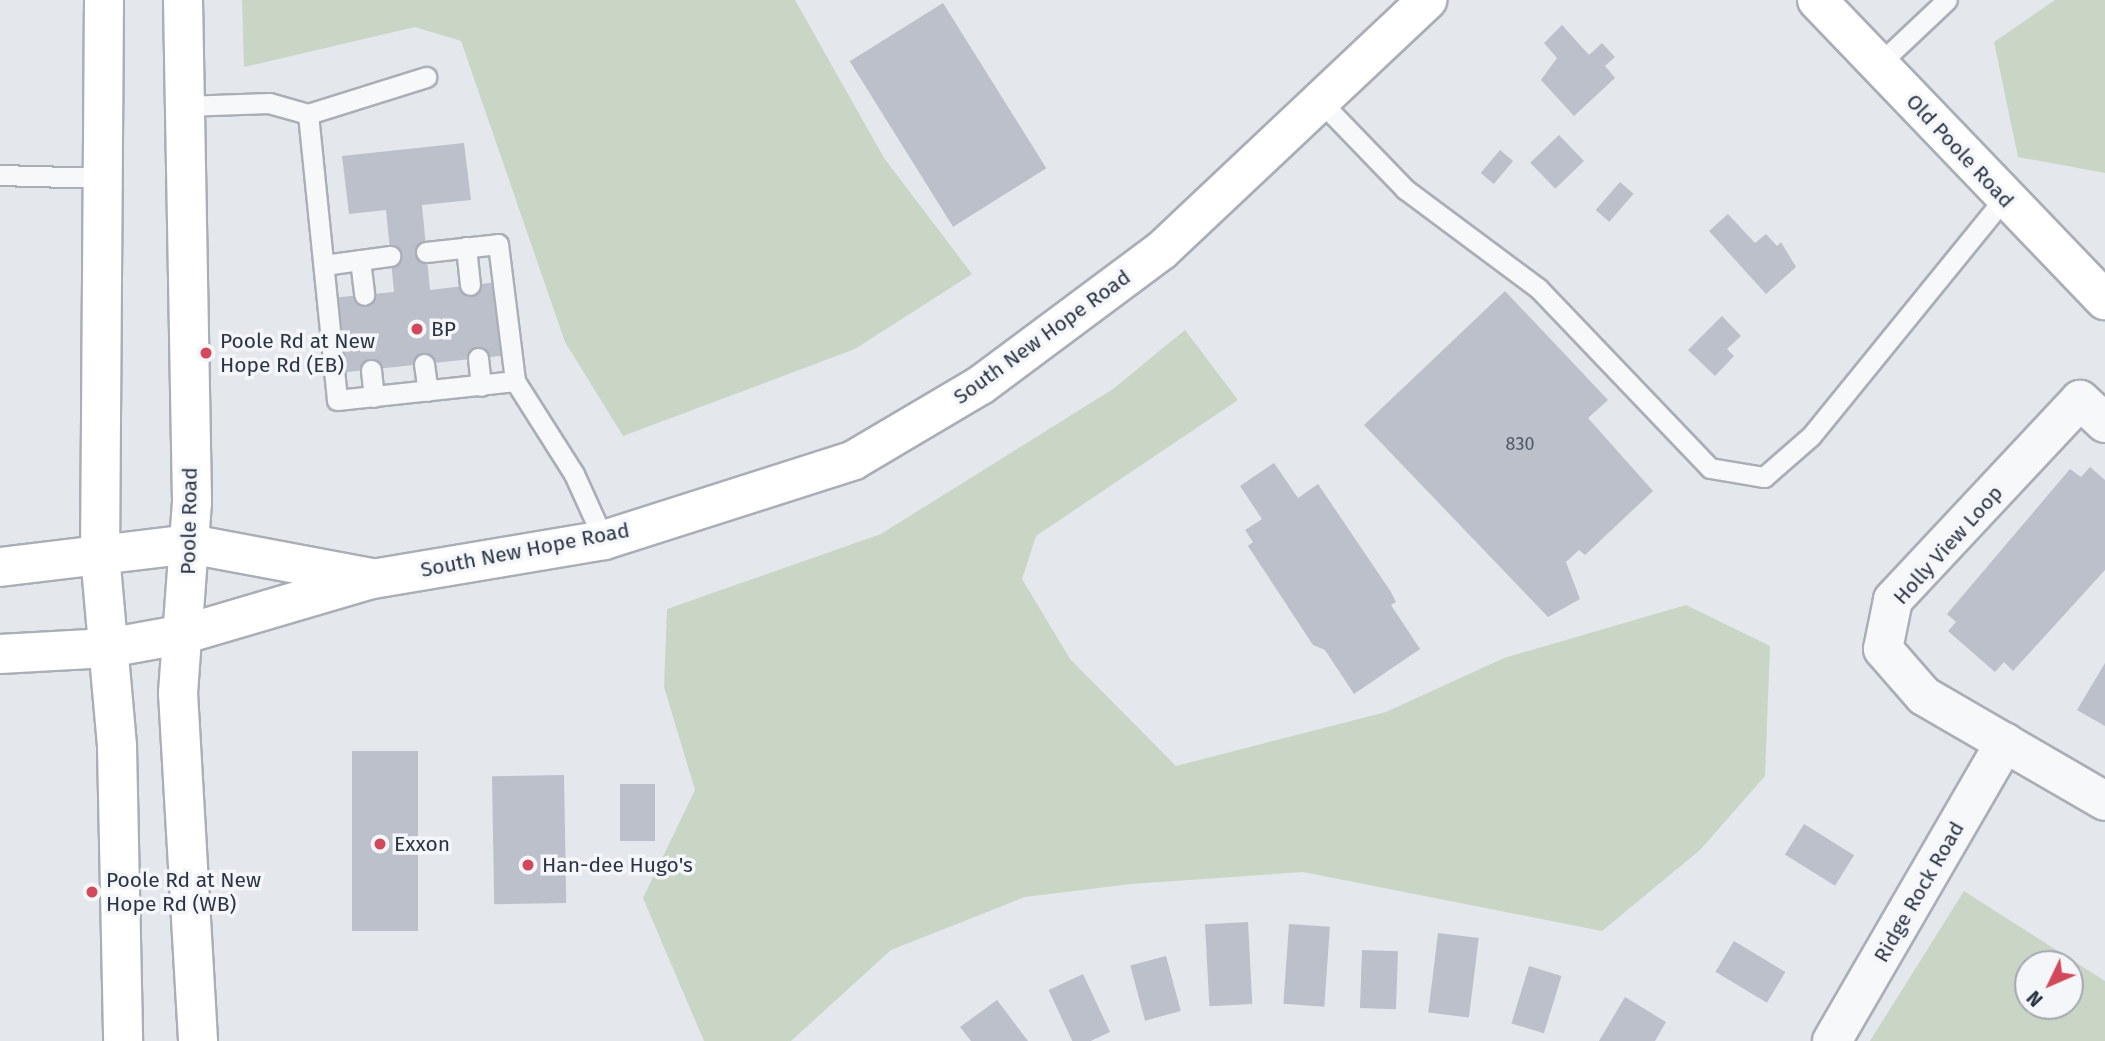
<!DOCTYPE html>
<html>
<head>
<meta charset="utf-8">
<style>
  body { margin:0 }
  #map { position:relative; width:2105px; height:1041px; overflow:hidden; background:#e4e7ec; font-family:"Fira Sans",sans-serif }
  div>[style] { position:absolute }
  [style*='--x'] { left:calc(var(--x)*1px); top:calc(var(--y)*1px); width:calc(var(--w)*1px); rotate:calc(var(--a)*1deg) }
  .green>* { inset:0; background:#c9d6c5 }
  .building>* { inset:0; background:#bbc0ca; transform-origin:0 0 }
  .roads { filter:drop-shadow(2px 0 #a9aeb7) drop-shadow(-2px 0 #a9aeb7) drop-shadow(0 2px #a9aeb7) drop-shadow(0 -2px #a9aeb7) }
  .lane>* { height:19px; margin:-9.5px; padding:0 9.5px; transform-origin:9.5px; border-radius:9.5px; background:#f7f8fa }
  .street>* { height:38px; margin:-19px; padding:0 19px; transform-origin:19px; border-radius:19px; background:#f7f8fa }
  .secondary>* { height:38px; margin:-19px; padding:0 19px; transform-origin:19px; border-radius:19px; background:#fff }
  .primary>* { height:38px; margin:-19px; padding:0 19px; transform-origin:19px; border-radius:19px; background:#fff }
  .dots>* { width:19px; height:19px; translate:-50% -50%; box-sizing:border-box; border:4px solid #f4f6f9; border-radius:50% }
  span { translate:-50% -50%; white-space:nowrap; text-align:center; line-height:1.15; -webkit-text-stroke:7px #f4f6f9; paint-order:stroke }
  .number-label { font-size:18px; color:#4f5766 }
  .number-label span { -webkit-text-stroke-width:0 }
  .street-label { font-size:21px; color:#2b3445 }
  .poi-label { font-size:21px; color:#2b3445 }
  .left { translate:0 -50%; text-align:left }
  .north { position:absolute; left:2014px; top:950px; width:70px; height:70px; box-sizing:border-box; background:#f4f6f9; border:2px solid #a4a8b1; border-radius:50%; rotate:226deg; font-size:19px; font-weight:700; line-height:28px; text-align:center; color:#2b3445 }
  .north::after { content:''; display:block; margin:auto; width:24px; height:32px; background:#d1495b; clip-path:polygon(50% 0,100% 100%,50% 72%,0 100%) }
</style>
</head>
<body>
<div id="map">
  <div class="green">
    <i style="clip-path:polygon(242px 0,795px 0,884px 158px,972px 274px,855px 349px,623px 436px,565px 342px,461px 41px,415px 27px,244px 67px)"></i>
    <i style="clip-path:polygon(2055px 0,2105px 0,2105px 173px,2018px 157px,1994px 42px)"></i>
    <i style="clip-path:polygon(1185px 330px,1238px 400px,1036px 536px,1022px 579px,1070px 659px,1176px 766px,1386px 712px,1504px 658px,1686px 605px,1770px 646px,1765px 776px,1700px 850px,1602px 931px,1303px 872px,1131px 884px,1025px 897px,891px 950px,791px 1041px,704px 1041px,643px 898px,695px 790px,664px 687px,667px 609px,881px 534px,1113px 389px)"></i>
    <i style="clip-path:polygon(evenodd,1964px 891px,2105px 981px,2105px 1041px,1870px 1041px,1964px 891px,2028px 964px,2070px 964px,2070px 1006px,2028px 1006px,2028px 964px)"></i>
  </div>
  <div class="building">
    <i style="left:943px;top:3px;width:195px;height:110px;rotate:58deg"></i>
    <i style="clip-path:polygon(1562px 25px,1589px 55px,1602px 43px,1615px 57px,1605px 66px,1615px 78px,1574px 116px,1541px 80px,1557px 58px,1544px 43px)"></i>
    <i style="left:1559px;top:135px;width:36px;height:40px;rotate:46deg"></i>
    <i style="clip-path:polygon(464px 143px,471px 200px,422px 205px,430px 290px,498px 282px,509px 355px,338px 373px,330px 298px,394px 292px,386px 210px,349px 214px,342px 156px)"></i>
    <i style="left:1500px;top:150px;width:17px;height:30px;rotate:40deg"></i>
    <i style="left:1620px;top:182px;width:18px;height:37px;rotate:41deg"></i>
    <i style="clip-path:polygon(1728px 214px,1755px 243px,1766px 234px,1777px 246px,1781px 242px,1796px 267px,1766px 294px,1709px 231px)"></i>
    <i style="clip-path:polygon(1505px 291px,1608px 400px,1588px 418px,1653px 491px,1585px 555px,1579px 550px,1566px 562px,1580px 599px,1548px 617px,1364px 425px)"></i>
    <i style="clip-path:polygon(1722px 316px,1741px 336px,1727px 349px,1734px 356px,1715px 376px,1688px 350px)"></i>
    <i style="clip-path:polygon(1274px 463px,1298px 498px,1318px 484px,1391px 592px,1396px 602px,1391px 605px,1420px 649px,1354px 694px,1325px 650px,1313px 645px,1248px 546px,1253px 542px,1245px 530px,1262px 519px,1240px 486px)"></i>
    <i style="clip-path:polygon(2090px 467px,2105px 480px,2105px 570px,2013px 671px,2004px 662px,1995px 672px,1948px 631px,1956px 622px,1947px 614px,2070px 469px,2081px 477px)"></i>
    <i style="clip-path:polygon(2105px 663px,2105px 726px,2077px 710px)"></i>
    <i style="left:352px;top:751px;width:66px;height:180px"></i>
    <i style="left:564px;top:775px;width:128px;height:72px;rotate:89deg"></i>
    <i style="left:620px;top:784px;width:35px;height:57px"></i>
    <i style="left:1804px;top:824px;width:59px;height:36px;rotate:32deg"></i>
    <i style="left:1248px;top:922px;width:82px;height:43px;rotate:87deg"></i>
    <i style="left:1289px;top:924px;width:41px;height:80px;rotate:4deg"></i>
    <i style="left:1438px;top:933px;width:41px;height:80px;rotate:7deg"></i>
    <i style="left:1734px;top:941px;width:60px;height:36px;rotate:31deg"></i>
    <i style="left:1362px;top:950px;width:36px;height:58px;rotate:2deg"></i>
    <i style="left:1166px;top:956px;width:57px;height:37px;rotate:75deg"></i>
    <i style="left:1529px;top:966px;width:34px;height:60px;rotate:17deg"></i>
    <i style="left:1083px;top:974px;width:64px;height:38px;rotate:65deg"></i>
    <i style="clip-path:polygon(1625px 997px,1666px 1022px,1655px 1041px,1599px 1041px)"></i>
    <i style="clip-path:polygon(997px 1000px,1028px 1041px,971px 1041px,960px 1027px)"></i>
  </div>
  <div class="roads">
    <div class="lane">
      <i style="--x:1879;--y:64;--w:93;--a:-43.3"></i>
      <i style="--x:1322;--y:103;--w:120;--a:46"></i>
      <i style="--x:1405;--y:189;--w:166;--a:36.7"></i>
      <i style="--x:1538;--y:288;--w:249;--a:46.3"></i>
      <i style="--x:1710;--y:468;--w:55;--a:9.5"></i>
      <i style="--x:1764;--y:477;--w:62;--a:-41.1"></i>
      <i style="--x:1811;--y:436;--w:308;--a:-50.9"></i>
      <i style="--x:184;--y:106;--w:85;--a:-2"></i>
      <i style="--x:269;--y:103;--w:41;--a:15.8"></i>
      <i style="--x:308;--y:114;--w:287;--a:84.2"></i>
      <i style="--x:337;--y:400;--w:179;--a:-6.1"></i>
      <i style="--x:515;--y:381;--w:110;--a:57.6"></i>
      <i style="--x:574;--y:474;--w:72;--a:65.6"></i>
      <i style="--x:308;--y:114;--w:124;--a:-17.4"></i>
      <i style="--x:0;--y:175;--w:103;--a:1.7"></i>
      <i style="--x:466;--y:247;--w:38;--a:84"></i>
      <i style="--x:426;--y:252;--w:72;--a:-6.3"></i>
      <i style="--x:498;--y:244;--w:138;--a:82.9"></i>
      <i style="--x:360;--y:260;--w:35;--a:83"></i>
      <i style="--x:324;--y:265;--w:67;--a:-7.8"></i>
      <i style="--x:478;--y:358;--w:28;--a:84"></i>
      <i style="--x:424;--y:364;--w:27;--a:82"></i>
      <i style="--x:371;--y:370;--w:27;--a:84"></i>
    </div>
    <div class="street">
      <i style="--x:2105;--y:423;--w:34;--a:-137"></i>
      <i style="--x:2080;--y:400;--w:274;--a:133.1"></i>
      <i style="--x:1893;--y:600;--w:50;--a:101.5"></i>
      <i style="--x:1883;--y:649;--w:62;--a:48.9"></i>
      <i style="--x:1924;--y:696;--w:209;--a:30.1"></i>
      <i style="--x:1832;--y:1041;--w:345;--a:-59.9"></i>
    </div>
    <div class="secondary">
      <i style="--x:1817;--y:0;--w:416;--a:46.2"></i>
    </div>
    <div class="primary">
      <i style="--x:104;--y:0;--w:555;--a:90.41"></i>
      <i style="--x:100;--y:555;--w:193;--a:84.9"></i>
      <i style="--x:117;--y:747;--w:294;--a:88.8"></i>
      <i style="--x:183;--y:0;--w:502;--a:88.97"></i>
      <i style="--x:192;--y:502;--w:192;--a:94.2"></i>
      <i style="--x:178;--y:693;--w:349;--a:86.7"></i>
      <i style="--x:0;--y:567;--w:191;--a:-6.9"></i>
      <i style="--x:190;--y:544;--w:184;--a:10.6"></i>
      <i style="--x:0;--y:654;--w:108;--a:-3.2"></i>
      <i style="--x:108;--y:648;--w:78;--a:-10.3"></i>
      <i style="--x:185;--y:634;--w:195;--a:-16.4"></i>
      <i style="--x:372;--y:579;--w:235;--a:-9.5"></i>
      <i style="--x:604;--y:540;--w:262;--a:-17.7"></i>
      <i style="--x:854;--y:460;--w:147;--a:-30.6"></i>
      <i style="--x:981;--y:385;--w:224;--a:-36.7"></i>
      <i style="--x:1161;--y:251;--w:366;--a:-43.3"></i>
    </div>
  </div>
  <div class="dots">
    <i style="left:417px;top:329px;background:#d1495b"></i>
    <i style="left:206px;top:353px;background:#d1495b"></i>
    <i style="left:380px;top:844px;background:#d1495b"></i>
    <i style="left:528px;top:865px;background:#d1495b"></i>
    <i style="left:92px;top:892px;background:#d1495b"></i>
  </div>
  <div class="number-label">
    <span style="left:1520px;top:444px">830</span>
  </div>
  <div class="street-label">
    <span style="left:1960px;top:151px;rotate:47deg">Old Poole Road</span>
    <span style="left:1042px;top:337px;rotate:-36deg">South New Hope Road</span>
    <span style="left:189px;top:521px;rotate:-89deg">Poole Road</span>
    <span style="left:1948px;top:545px;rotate:-48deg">Holly View Loop</span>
    <span style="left:525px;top:550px;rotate:-11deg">South New Hope Road</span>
    <span style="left:1919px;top:892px;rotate:-60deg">Ridge Rock Road</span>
  </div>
  <div class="poi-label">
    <span class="left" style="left:431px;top:329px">BP</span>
    <span class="left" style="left:220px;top:353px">Poole Rd at New<br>Hope Rd (EB)</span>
    <span class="left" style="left:394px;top:844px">Exxon</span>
    <span class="left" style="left:542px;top:865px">Han-dee Hugo's</span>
    <span class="left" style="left:106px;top:892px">Poole Rd at New<br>Hope Rd (WB)</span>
  </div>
  <div class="north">N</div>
</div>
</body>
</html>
